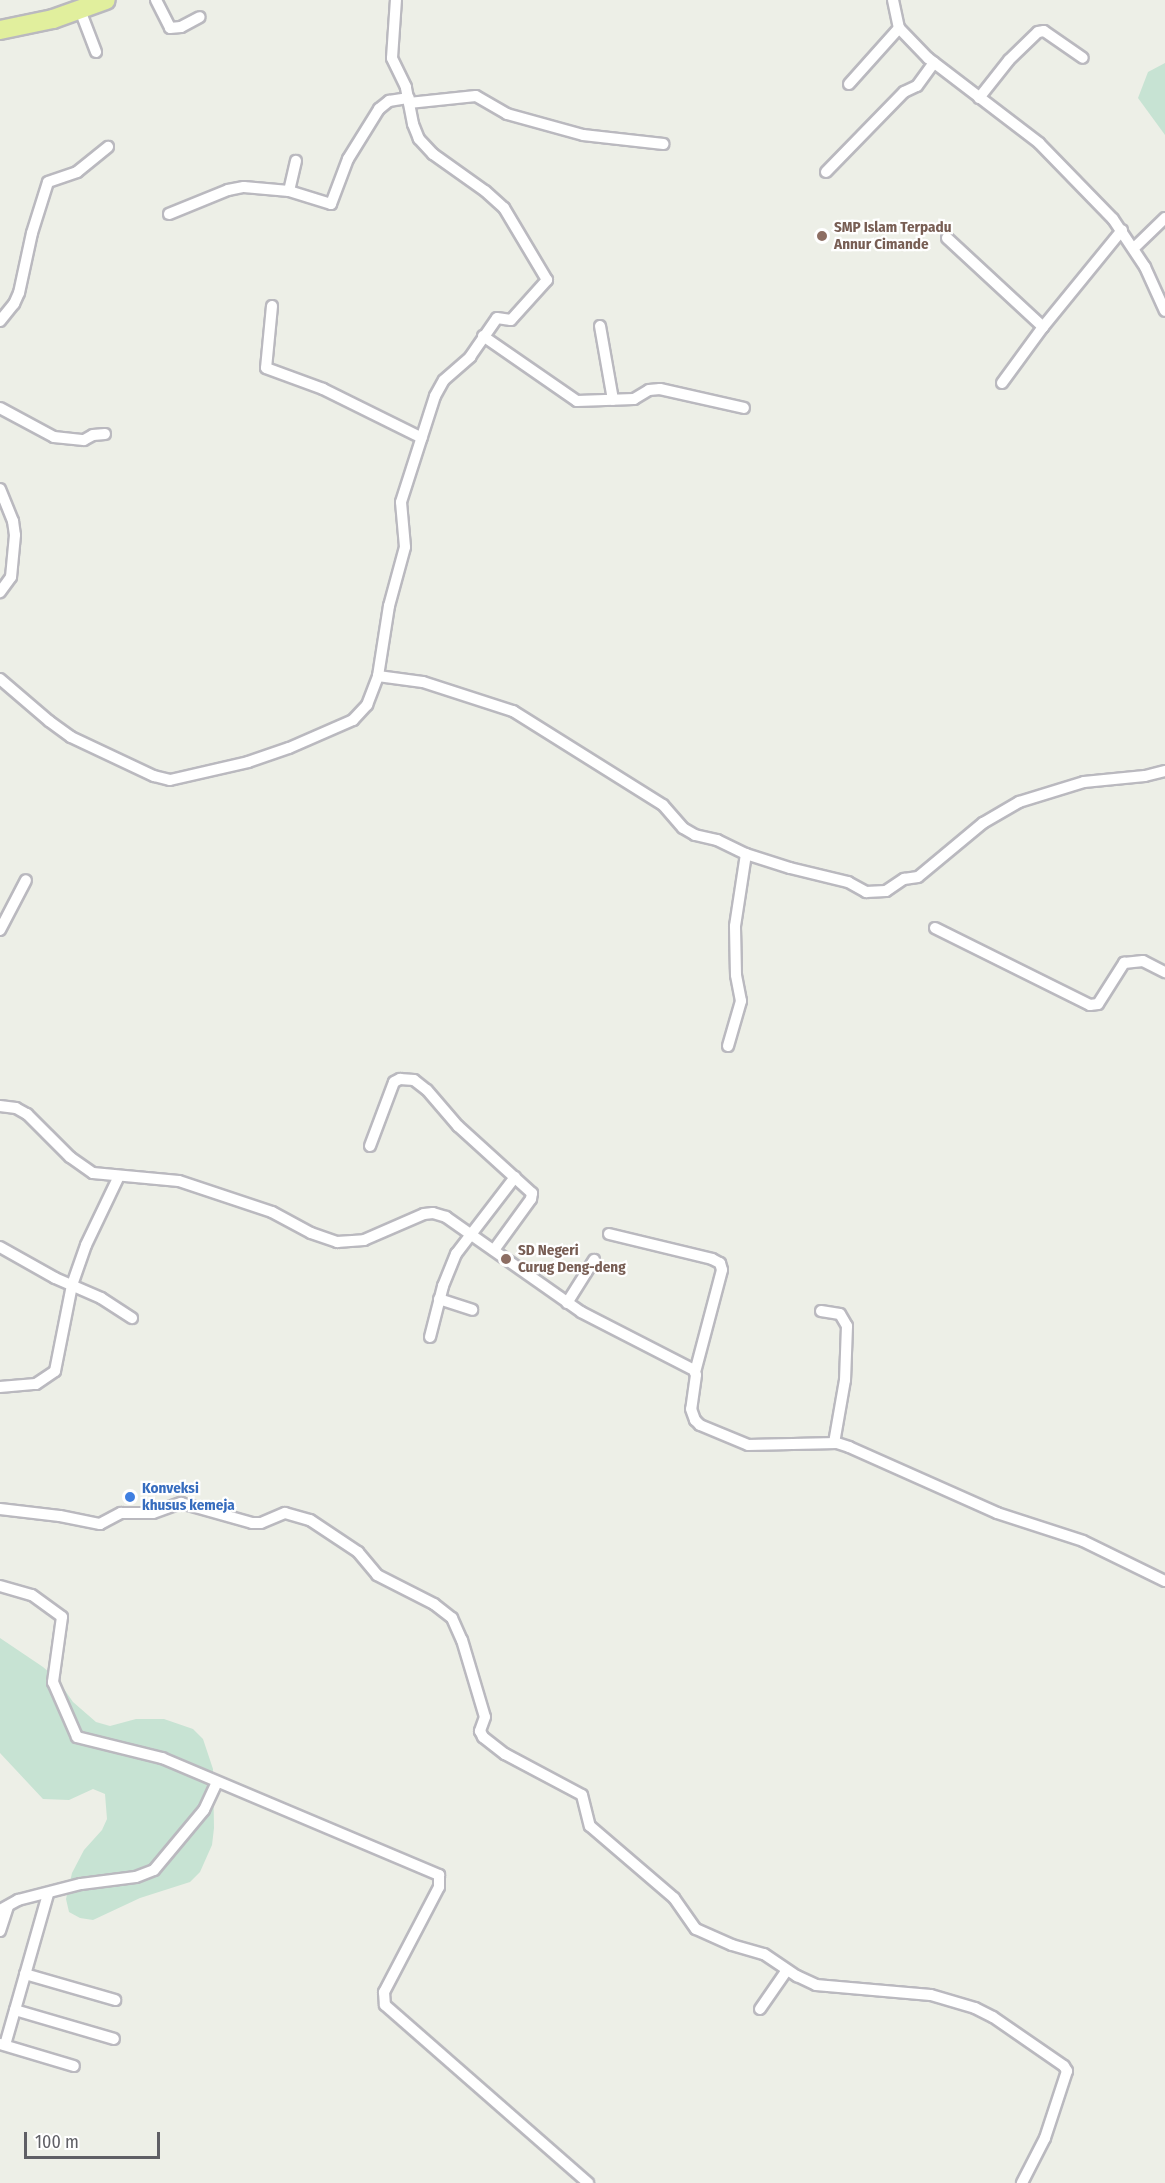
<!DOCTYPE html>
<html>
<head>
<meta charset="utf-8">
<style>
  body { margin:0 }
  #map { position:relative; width:1165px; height:2183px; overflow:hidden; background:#edefe7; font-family:"Fira Sans Condensed",sans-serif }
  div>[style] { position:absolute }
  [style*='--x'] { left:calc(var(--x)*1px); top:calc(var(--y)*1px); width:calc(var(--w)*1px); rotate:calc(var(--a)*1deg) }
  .green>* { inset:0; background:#c7e3d3 }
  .roads { filter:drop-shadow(2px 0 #bab9bf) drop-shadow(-2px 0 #bab9bf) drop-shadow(0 2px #bab9bf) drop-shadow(0 -2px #bab9bf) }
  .street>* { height:10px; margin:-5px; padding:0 5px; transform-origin:5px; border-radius:5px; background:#fff }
  .highway>* { height:18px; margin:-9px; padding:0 9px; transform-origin:9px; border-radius:9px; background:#e1ef9d }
  .dots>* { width:16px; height:16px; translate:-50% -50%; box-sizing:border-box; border:3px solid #fff; border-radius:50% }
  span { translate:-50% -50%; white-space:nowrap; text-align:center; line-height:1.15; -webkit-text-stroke:4.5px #fff; paint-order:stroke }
  .education-label { font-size:15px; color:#785e54; font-weight:700 }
  .left { translate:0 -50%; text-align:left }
  .shop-label { font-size:15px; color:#366cbe; font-weight:700 }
  .scale { position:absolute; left:24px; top:2132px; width:136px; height:27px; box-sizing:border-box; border:3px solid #5f5f65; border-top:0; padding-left:8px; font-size:18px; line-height:21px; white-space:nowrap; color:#5f5f65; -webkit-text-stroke:4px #fff; paint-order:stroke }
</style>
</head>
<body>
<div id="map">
  <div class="green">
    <i style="clip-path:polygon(1165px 63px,1165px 135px,1138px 98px,1148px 72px)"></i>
    <i style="clip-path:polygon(0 1638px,43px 1667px,57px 1679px,73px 1702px,96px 1722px,110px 1726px,136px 1719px,164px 1719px,193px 1729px,203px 1739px,213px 1769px,214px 1828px,212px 1845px,200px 1872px,190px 1882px,140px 1898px,93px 1920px,80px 1918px,69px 1912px,66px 1899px,72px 1873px,84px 1850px,102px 1830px,107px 1819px,105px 1794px,93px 1789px,69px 1800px,43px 1799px,0 1753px)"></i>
  </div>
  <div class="roads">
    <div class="street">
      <i style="--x:156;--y:0;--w:31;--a:63"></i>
      <i style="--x:170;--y:28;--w:11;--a:-5"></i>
      <i style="--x:181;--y:27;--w:21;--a:-28"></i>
      <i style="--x:893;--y:0;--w:29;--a:78"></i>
      <i style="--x:899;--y:28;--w:42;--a:46"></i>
      <i style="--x:928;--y:58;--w:140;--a:37.4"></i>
      <i style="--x:1039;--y:143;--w:106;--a:45.8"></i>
      <i style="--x:1113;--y:219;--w:58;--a:56.3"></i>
      <i style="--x:1145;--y:267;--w:48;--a:65.6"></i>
      <i style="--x:80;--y:10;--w:45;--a:69.1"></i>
      <i style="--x:849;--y:84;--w:75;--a:-48.2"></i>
      <i style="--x:979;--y:98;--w:48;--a:-51.7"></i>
      <i style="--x:1009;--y:60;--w:40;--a:-44"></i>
      <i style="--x:1038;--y:32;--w:6;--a:-9"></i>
      <i style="--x:1044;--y:31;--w:47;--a:34.7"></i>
      <i style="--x:409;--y:103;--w:67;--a:-6"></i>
      <i style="--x:476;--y:96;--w:36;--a:30"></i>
      <i style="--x:507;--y:114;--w:79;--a:15.4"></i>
      <i style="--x:583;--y:135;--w:81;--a:6.4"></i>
      <i style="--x:826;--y:172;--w:112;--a:-45.7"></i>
      <i style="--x:904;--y:92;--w:14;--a:-25"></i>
      <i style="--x:917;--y:86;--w:29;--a:-54"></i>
      <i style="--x:289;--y:191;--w:31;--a:-77"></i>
      <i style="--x:169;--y:214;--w:64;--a:-22.1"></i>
      <i style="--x:228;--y:190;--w:16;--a:-11"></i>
      <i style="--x:244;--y:187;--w:45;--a:5.1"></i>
      <i style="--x:289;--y:191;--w:44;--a:17.2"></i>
      <i style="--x:331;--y:204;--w:48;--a:-69.3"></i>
      <i style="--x:348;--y:159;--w:59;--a:-58.2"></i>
      <i style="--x:379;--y:109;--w:13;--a:-39"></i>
      <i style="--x:389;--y:101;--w:20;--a:-9"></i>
      <i style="--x:947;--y:238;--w:131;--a:42.8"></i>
      <i style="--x:1134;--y:248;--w:43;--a:-44.1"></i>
      <i style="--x:272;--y:306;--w:62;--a:95.5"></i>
      <i style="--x:266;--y:368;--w:61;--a:20.2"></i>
      <i style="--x:323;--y:389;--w:110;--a:26.3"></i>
      <i style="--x:0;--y:321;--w:22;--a:-51"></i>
      <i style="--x:14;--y:304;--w:12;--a:-66"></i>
      <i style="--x:19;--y:293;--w:61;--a:-77.8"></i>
      <i style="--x:32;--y:233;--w:53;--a:-72.6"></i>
      <i style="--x:48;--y:182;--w:31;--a:-19"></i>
      <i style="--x:77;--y:172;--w:40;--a:-39"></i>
      <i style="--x:600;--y:326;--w:75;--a:80"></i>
      <i style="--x:483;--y:336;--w:114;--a:34.7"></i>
      <i style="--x:577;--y:401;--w:57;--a:-2"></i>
      <i style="--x:634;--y:399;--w:17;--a:-31"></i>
      <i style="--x:649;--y:390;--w:11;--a:-5"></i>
      <i style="--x:660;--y:389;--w:86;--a:12.7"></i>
      <i style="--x:1002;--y:383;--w:69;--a:-53.8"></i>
      <i style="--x:1043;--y:327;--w:125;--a:-50.8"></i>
      <i style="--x:0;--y:408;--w:61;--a:28.2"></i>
      <i style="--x:54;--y:437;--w:30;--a:6"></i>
      <i style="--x:84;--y:440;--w:10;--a:-29"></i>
      <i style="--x:93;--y:435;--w:12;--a:-5"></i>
      <i style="--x:0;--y:489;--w:35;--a:68"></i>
      <i style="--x:13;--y:521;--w:14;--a:82"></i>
      <i style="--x:15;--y:535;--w:42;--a:95.4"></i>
      <i style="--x:11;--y:577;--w:19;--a:126"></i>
      <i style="--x:378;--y:676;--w:45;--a:7.6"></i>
      <i style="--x:423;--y:682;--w:95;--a:17.9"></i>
      <i style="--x:513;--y:711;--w:177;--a:32.1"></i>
      <i style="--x:663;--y:805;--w:30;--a:49"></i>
      <i style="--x:683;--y:828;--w:14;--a:30"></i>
      <i style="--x:695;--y:835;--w:23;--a:13"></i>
      <i style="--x:717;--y:840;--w:32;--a:26"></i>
      <i style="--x:746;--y:854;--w:46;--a:17.7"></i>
      <i style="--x:790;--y:868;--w:60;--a:13.6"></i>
      <i style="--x:848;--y:882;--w:21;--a:29"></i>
      <i style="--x:866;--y:892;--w:20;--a:-3"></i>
      <i style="--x:886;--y:891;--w:22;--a:-34"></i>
      <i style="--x:904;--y:879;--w:14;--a:-8"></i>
      <i style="--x:918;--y:877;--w:85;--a:-39.7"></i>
      <i style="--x:983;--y:823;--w:42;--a:-30.3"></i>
      <i style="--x:1019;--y:802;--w:68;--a:-17.1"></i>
      <i style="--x:1084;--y:782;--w:61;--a:-5.6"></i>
      <i style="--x:1145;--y:776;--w:21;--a:-14"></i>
      <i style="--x:0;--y:679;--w:65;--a:40.6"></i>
      <i style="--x:49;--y:721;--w:27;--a:36"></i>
      <i style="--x:71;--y:737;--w:92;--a:25.2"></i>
      <i style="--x:154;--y:776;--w:16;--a:14"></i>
      <i style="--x:170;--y:780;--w:80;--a:-13"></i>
      <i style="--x:248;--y:762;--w:43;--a:-18.9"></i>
      <i style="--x:289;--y:748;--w:70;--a:-23.6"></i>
      <i style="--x:353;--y:720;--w:21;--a:-47"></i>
      <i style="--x:367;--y:705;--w:31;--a:-69"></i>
      <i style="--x:378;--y:676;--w:71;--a:-81.1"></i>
      <i style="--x:389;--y:606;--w:61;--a:-74.8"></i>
      <i style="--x:405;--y:547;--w:45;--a:-95.1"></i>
      <i style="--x:401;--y:502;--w:111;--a:-72.2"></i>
      <i style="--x:435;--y:396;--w:18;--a:-61"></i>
      <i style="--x:444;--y:380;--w:35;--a:-41"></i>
      <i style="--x:470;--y:357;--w:47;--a:-55.3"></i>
      <i style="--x:497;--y:318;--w:14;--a:8"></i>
      <i style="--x:511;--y:320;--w:54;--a:-48"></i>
      <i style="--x:547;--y:280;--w:84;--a:-120.8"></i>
      <i style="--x:504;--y:208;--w:25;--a:-138"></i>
      <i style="--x:485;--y:191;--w:64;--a:-144.6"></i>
      <i style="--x:433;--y:154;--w:21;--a:-133"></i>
      <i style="--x:419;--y:139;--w:16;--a:-112"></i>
      <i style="--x:413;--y:124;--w:38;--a:-101"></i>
      <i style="--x:406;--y:87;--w:32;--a:-116"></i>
      <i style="--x:392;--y:58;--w:58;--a:-86.1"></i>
      <i style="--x:935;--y:928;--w:173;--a:26.4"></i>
      <i style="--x:1090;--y:1005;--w:8;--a:-7"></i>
      <i style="--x:1098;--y:1004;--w:49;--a:-57.6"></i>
      <i style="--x:1124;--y:963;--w:19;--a:-6"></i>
      <i style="--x:1143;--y:961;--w:25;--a:27"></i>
      <i style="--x:0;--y:930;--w:56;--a:-62.5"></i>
      <i style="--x:728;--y:1046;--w:47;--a:-73.9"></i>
      <i style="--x:741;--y:1001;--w:26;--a:-101"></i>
      <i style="--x:736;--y:975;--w:49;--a:-91.2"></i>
      <i style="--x:735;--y:926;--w:73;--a:-81.3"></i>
      <i style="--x:0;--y:1106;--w:16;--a:7"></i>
      <i style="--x:16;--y:1108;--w:13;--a:29"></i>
      <i style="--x:27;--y:1114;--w:61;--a:45"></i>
      <i style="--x:70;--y:1157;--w:28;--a:35"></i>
      <i style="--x:93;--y:1173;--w:86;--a:5.3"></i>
      <i style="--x:179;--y:1181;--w:98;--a:18.4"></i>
      <i style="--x:272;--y:1212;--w:44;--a:28.3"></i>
      <i style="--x:311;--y:1233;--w:28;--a:19"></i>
      <i style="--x:337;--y:1242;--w:27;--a:-4"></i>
      <i style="--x:364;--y:1240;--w:65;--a:-23.4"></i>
      <i style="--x:424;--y:1214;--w:9;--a:-6"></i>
      <i style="--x:433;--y:1213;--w:14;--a:17"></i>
      <i style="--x:446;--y:1217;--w:165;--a:35.1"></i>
      <i style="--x:581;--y:1312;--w:127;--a:27.2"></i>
      <i style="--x:694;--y:1370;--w:5;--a:68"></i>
      <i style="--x:696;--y:1375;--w:34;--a:98"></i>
      <i style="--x:691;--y:1409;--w:12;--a:70"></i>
      <i style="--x:695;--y:1420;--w:7;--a:45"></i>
      <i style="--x:700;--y:1425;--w:52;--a:22.6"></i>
      <i style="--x:748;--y:1445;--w:89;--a:-1.3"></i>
      <i style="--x:837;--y:1443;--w:13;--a:18"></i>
      <i style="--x:849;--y:1447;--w:162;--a:24"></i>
      <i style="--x:997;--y:1513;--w:90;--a:18"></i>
      <i style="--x:1083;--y:1541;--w:91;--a:26"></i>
      <i style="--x:370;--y:1146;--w:68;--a:-69.4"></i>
      <i style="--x:394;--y:1082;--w:7;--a:-27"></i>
      <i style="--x:400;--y:1079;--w:14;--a:4"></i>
      <i style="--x:414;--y:1080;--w:16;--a:38"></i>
      <i style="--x:427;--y:1090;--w:48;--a:49.3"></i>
      <i style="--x:458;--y:1126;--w:100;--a:42.2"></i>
      <i style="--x:532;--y:1193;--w:6;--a:99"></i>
      <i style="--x:531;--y:1199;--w:63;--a:126"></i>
      <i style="--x:609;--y:1234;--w:106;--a:13.6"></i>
      <i style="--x:712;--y:1259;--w:9;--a:27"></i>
      <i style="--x:720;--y:1263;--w:7;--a:74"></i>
      <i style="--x:722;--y:1270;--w:106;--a:104.8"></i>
      <i style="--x:0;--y:1247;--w:63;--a:29.4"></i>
      <i style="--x:55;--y:1278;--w:50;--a:23.5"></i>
      <i style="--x:101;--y:1298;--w:37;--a:33"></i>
      <i style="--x:439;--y:1299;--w:35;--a:18"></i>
      <i style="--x:567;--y:1303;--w:51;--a:-57.9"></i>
      <i style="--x:821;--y:1311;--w:19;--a:9"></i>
      <i style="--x:840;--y:1314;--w:14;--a:60"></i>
      <i style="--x:847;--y:1326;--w:54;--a:92.1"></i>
      <i style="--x:845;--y:1380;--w:64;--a:99.9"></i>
      <i style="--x:430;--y:1337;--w:53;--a:-75.7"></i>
      <i style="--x:443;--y:1286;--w:35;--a:-68"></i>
      <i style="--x:456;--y:1254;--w:97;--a:-52.5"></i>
      <i style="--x:0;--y:1387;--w:36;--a:-5"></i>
      <i style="--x:36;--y:1384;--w:23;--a:-34"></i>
      <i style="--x:55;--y:1371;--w:88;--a:-78.8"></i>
      <i style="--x:72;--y:1285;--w:42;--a:-70.7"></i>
      <i style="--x:86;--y:1245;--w:76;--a:-64.4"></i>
      <i style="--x:0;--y:1509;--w:60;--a:6.7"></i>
      <i style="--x:60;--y:1516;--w:41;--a:11.3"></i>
      <i style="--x:100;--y:1524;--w:24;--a:-28"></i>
      <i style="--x:121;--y:1513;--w:32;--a:0"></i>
      <i style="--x:153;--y:1513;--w:30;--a:-20"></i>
      <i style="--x:181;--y:1503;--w:74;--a:15.7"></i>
      <i style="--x:252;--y:1523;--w:9;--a:0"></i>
      <i style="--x:261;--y:1523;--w:26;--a:-23"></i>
      <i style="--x:285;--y:1513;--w:26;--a:16"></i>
      <i style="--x:310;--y:1520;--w:58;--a:33.7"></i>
      <i style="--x:358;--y:1552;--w:30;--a:50"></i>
      <i style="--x:377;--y:1575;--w:64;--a:27"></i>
      <i style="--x:434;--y:1604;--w:23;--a:38"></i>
      <i style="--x:452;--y:1618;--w:24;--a:66"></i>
      <i style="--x:462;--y:1640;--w:80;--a:73.4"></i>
      <i style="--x:485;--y:1717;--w:15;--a:110"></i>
      <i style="--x:480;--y:1731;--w:7;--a:63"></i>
      <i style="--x:483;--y:1737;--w:28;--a:38"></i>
      <i style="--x:505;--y:1754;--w:87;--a:28"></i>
      <i style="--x:582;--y:1795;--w:32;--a:76"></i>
      <i style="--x:590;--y:1826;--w:111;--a:40.6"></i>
      <i style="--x:674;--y:1898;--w:38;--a:55"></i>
      <i style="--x:696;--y:1929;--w:39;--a:24"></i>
      <i style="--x:732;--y:1945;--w:33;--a:16"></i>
      <i style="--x:764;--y:1954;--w:40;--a:34"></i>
      <i style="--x:797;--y:1976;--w:21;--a:25"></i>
      <i style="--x:816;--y:1985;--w:115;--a:5"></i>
      <i style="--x:931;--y:1995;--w:46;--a:16.5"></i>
      <i style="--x:975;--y:2008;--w:20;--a:27"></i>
      <i style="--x:993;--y:2017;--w:86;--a:34.6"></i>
      <i style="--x:1064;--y:2066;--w:6;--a:59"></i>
      <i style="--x:1067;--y:2071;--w:71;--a:108.2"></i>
      <i style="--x:1045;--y:2138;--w:51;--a:117.1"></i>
      <i style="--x:0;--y:1586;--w:33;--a:16"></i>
      <i style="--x:32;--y:1595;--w:37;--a:36"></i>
      <i style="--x:62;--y:1617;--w:66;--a:97.9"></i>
      <i style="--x:53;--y:1682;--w:60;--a:66.4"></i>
      <i style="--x:77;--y:1737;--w:88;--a:13.9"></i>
      <i style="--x:162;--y:1758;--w:301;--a:22.9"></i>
      <i style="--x:439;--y:1875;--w:12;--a:90"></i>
      <i style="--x:439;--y:1887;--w:119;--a:117.6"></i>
      <i style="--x:384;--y:1992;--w:13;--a:86"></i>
      <i style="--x:385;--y:2005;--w:270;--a:41.2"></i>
      <i style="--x:0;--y:1910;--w:21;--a:-29"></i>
      <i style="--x:18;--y:1900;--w:65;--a:-14.3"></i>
      <i style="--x:81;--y:1884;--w:55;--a:-7.3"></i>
      <i style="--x:136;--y:1877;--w:19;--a:-21"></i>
      <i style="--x:154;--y:1870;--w:78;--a:-50.2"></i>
      <i style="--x:204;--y:1810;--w:31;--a:-65"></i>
      <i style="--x:0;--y:1931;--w:26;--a:-72"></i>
      <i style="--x:25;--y:1974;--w:94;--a:16.1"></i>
      <i style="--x:760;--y:2009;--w:47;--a:-55.3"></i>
      <i style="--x:15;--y:2010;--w:103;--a:16.3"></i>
      <i style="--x:0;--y:2044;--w:77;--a:16.6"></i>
      <i style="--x:5;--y:2045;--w:157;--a:-74.1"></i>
    </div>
    <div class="highway">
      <i style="--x:0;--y:30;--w:54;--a:-11.7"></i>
      <i style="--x:53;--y:19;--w:56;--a:-19.7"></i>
    </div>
  </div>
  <div class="dots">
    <i style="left:822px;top:236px;background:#8d6e63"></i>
    <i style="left:506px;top:1259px;background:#8d6e63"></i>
    <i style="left:130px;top:1497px;background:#3f7fe0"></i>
  </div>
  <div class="education-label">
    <span class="left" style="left:834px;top:236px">SMP Islam Terpadu<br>Annur Cimande</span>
    <span class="left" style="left:518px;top:1259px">SD Negeri<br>Curug Deng-deng</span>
  </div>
  <div class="shop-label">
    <span class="left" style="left:142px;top:1497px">Konveksi<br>khusus kemeja</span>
  </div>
  <div class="scale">100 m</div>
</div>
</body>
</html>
